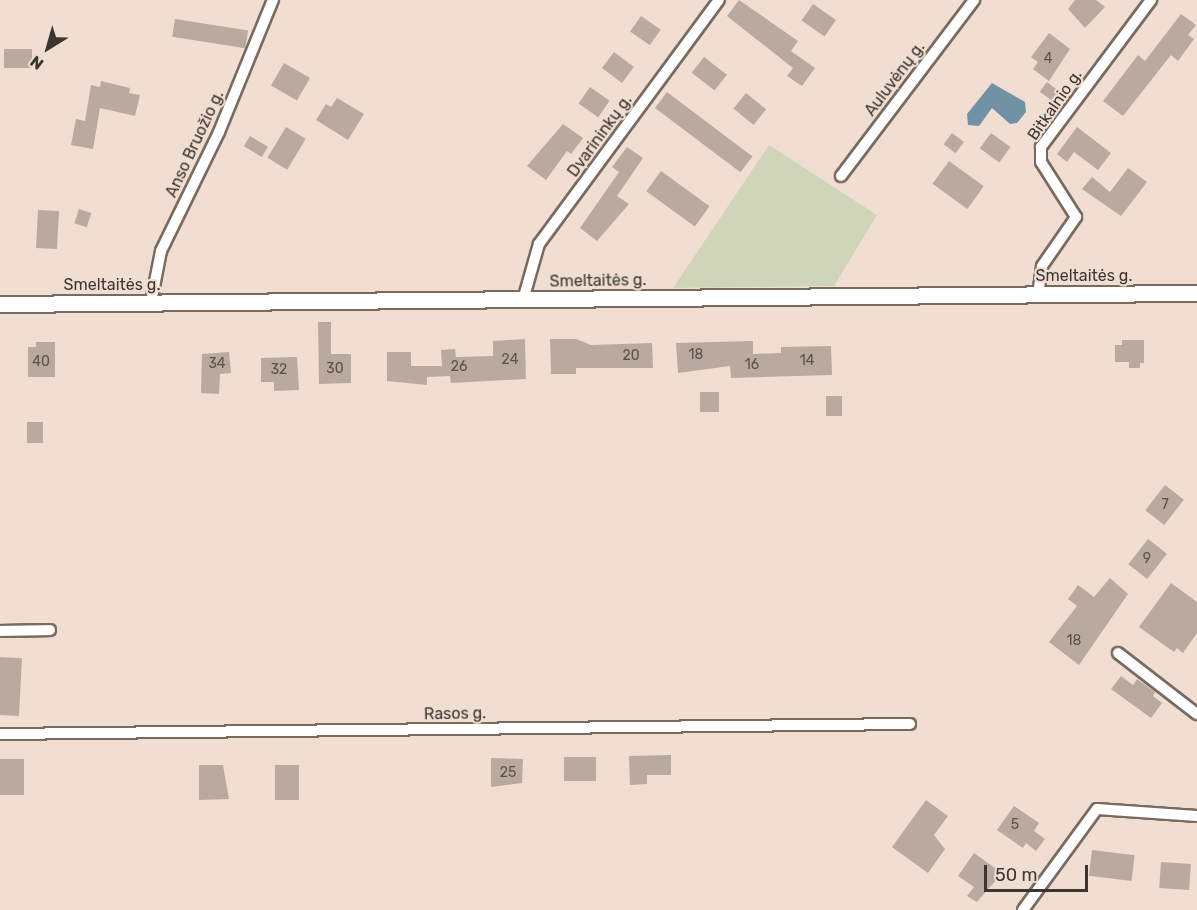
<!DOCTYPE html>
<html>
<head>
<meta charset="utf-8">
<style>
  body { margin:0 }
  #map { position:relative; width:1197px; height:910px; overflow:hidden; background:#f0ded3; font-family:Rubik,sans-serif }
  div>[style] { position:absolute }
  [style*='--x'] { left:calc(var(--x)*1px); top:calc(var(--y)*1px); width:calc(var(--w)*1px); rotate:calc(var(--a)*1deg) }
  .green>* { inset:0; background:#d0d5b9 }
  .water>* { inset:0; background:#7192a4 }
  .building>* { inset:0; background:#baa99f; transform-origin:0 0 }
  .roads { filter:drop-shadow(2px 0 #796a60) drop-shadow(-2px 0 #796a60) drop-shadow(0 2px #796a60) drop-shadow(0 -2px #796a60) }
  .street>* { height:10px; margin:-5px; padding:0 5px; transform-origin:5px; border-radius:5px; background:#fff }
  .secondary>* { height:15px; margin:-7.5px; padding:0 7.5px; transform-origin:7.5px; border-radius:7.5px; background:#fff }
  span { translate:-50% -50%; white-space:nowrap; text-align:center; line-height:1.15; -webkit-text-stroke:4.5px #f0ded3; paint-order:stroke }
  .number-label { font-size:14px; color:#5c524c }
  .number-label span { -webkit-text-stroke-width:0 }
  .street-label { font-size:16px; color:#3c3531 }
  .north { position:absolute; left:18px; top:18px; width:60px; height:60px; -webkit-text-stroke:4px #f0ded3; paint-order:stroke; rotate:217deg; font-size:16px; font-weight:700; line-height:24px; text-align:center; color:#3c3531 }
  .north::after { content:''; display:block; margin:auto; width:21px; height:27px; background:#3c3531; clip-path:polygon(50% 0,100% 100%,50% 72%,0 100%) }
  .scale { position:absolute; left:984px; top:865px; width:104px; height:27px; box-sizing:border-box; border:3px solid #3c3531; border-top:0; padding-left:8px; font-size:18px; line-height:21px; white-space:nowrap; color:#3c3531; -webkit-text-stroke:4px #f0ded3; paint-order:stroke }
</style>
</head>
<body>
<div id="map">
  <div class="green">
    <i style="clip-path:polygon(769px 145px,877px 215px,834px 286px,673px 288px)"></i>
  </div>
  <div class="water">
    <i style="clip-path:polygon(992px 83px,1025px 102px,1026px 112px,1017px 123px,1010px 124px,992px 108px,979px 126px,968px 125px,967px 114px)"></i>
  </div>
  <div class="building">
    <i style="clip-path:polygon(739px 0,798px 41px,791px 51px,815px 68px,802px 86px,787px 76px,793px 68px,727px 16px)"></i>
    <i style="clip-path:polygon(1075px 0,1096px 0,1105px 7px,1085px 28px,1068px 9px)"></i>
    <i style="left:813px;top:4px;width:28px;height:20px;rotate:35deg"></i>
    <i style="clip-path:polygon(1181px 14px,1196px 25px,1188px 35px,1194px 39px,1178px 61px,1171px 55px,1123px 116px,1103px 101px,1138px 55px,1145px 61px)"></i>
    <i style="left:641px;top:16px;width:24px;height:19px;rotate:35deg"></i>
    <i style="left:175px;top:19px;width:74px;height:18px;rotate:9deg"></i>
    <i style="clip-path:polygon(1049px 33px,1070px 49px,1049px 81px,1033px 69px,1038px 62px,1031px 57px)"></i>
    <i style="left:4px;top:49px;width:28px;height:19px"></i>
    <i style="left:614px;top:52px;width:25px;height:20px;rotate:37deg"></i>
    <i style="left:704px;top:57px;width:29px;height:20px;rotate:38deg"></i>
    <i style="left:284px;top:63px;width:30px;height:26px;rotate:30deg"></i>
    <i style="clip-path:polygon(101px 81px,130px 88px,129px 93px,140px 95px,135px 116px,100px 108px,93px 149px,71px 145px,76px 119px,85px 121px,91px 85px,100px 87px)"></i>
    <i style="left:1047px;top:82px;width:21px;height:12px;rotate:37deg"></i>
    <i style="left:590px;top:87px;width:24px;height:20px;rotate:35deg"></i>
    <i style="left:667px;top:92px;width:107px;height:20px;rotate:37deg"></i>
    <i style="left:746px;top:93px;width:26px;height:20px;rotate:39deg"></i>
    <i style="clip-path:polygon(337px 98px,364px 114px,348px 140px,316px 120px,326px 104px,331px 107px)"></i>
    <i style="clip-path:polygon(563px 124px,583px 138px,571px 154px,567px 151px,546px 180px,527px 166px)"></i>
    <i style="left:286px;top:127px;width:23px;height:36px;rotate:31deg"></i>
    <i style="clip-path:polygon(1077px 127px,1111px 153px,1098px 170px,1074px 152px,1067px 162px,1057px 154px)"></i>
    <i style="left:952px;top:133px;width:15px;height:14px;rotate:37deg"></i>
    <i style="left:991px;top:133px;width:24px;height:19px;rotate:36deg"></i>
    <i style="left:250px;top:136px;width:21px;height:12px;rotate:31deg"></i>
    <i style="clip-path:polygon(627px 147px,643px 158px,617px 196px,629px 204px,597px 241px,580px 228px,619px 172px,612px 167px)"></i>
    <i style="left:949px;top:161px;width:43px;height:28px;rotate:36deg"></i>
    <i style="clip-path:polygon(1128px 168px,1147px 182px,1121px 216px,1082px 189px,1092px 177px,1110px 192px)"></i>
    <i style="left:661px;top:171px;width:60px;height:25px;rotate:36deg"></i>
    <i style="left:79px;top:209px;width:13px;height:15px;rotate:18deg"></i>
    <i style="left:38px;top:210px;width:21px;height:38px;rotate:3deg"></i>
    <i style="clip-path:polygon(318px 322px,331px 322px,331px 354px,351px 354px,351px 383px,319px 384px)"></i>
    <i style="clip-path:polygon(525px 339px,526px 379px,451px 383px,450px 376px,427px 377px,427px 385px,387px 381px,387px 352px,411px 352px,411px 366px,442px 366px,441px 350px,455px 349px,456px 357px,493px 356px,493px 341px)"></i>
    <i style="clip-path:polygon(550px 339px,576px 339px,591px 345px,652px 343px,653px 368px,576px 368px,576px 374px,551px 374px)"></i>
    <i style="clip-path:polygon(1122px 340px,1144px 340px,1144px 363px,1140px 363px,1140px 368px,1129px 368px,1129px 362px,1115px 362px,1115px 345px,1122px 345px)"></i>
    <i style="clip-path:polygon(753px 341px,753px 354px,781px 353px,781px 347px,831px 346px,832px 375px,731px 378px,730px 366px,678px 373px,676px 343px)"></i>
    <i style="clip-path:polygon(36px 342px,55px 342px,55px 377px,28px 377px,28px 347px,36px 347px)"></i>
    <i style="clip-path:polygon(229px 352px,231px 373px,220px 374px,219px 394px,201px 393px,202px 354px)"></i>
    <i style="clip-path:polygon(297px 357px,299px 390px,274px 391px,274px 382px,261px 382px,261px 358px)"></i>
    <i style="left:700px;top:392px;width:19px;height:20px"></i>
    <i style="left:826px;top:396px;width:16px;height:20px"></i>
    <i style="left:27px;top:422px;width:16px;height:21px"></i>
    <i style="left:1165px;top:485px;width:24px;height:32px;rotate:38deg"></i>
    <i style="left:1148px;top:539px;width:24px;height:32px;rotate:38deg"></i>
    <i style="clip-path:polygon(1110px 578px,1128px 594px,1079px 665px,1049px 642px,1077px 606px,1068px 599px,1078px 585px,1094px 597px)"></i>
    <i style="clip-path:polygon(1171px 583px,1197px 602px,1197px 633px,1183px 653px,1177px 648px,1174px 652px,1139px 627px)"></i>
    <i style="left:0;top:657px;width:22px;height:58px;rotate:3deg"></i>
    <i style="clip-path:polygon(1121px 676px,1133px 685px,1137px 679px,1155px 692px,1153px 696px,1162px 703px,1151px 718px,1111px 689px)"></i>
    <i style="clip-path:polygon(671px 755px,671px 775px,647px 775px,647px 784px,630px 785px,629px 756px)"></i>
    <i style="left:564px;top:757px;width:32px;height:24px"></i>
    <i style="clip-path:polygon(491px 758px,523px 759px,522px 783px,491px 787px)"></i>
    <i style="left:0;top:759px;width:24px;height:36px"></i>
    <i style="clip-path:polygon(199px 765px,223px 765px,229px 799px,199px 800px)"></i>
    <i style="left:275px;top:765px;width:24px;height:35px"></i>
    <i style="clip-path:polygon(926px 800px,948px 816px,934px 835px,945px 849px,928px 873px,892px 847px)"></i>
    <i style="clip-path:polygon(1014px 806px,1039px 823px,1034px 831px,1045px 839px,1036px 851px,1026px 843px,1023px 848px,997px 830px)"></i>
    <i style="left:1092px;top:850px;width:43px;height:26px;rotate:7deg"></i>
    <i style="clip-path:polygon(974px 853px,1002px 873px,977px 902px,967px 896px,974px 887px,958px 876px)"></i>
    <i style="left:1161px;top:862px;width:30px;height:26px;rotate:4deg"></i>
  </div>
  <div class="roads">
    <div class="street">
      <i style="--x:841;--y:176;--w:221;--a:-52.9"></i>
      <i style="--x:1038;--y:295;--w:29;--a:-82"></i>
      <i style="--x:1042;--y:266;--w:60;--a:-55.2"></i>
      <i style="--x:1076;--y:217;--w:65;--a:-122.5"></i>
      <i style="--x:1041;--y:162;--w:15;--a:-90"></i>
      <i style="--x:1041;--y:147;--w:184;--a:-53.2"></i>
      <i style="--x:523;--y:300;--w:58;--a:-74.1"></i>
      <i style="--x:539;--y:244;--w:303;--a:-53.6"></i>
      <i style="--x:151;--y:302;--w:52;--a:-78.9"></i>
      <i style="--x:161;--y:251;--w:132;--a:-64"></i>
      <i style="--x:219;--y:132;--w:143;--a:-67.8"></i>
      <i style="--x:0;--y:631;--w:50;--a:-1.1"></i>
      <i style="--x:1118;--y:653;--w:100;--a:37.7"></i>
      <i style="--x:0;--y:734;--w:910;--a:-0.63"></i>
      <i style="--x:1023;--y:910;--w:125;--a:-53.8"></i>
      <i style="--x:1097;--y:809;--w:100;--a:4"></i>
    </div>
    <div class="secondary">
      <i style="--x:0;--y:304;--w:1197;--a:-0.53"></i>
    </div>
  </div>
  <div class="number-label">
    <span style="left:1048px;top:59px">4</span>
    <span style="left:696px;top:355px">18</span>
    <span style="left:631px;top:356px">20</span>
    <span style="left:510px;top:360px">24</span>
    <span style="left:807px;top:361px">14</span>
    <span style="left:41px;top:362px">40</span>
    <span style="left:217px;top:364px">34</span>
    <span style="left:752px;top:365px">16</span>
    <span style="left:459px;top:367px">26</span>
    <span style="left:335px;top:369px">30</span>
    <span style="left:279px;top:370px">32</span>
    <span style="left:1165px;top:505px">7</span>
    <span style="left:1147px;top:559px">9</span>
    <span style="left:1074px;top:641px">18</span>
    <span style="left:508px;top:773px">25</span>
    <span style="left:1015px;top:825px">5</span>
  </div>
  <div class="street-label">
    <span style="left:895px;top:79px;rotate:-53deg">Auluvėnų g.</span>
    <span style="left:1055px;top:105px;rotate:-55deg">Bitkalnio g.</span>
    <span style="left:600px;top:136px;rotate:-54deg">Dvarininkų g.</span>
    <span style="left:195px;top:144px;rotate:-65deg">Anso Bruožio g.</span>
    <span style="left:1084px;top:276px">Smeltaitės g.</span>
    <span style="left:598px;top:281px;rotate:-1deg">Smeltaitės g.</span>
    <span style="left:112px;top:285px">Smeltaitės g.</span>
    <span style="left:455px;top:714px;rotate:-1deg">Rasos g.</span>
  </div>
  <div class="north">N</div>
  <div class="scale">50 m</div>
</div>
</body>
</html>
